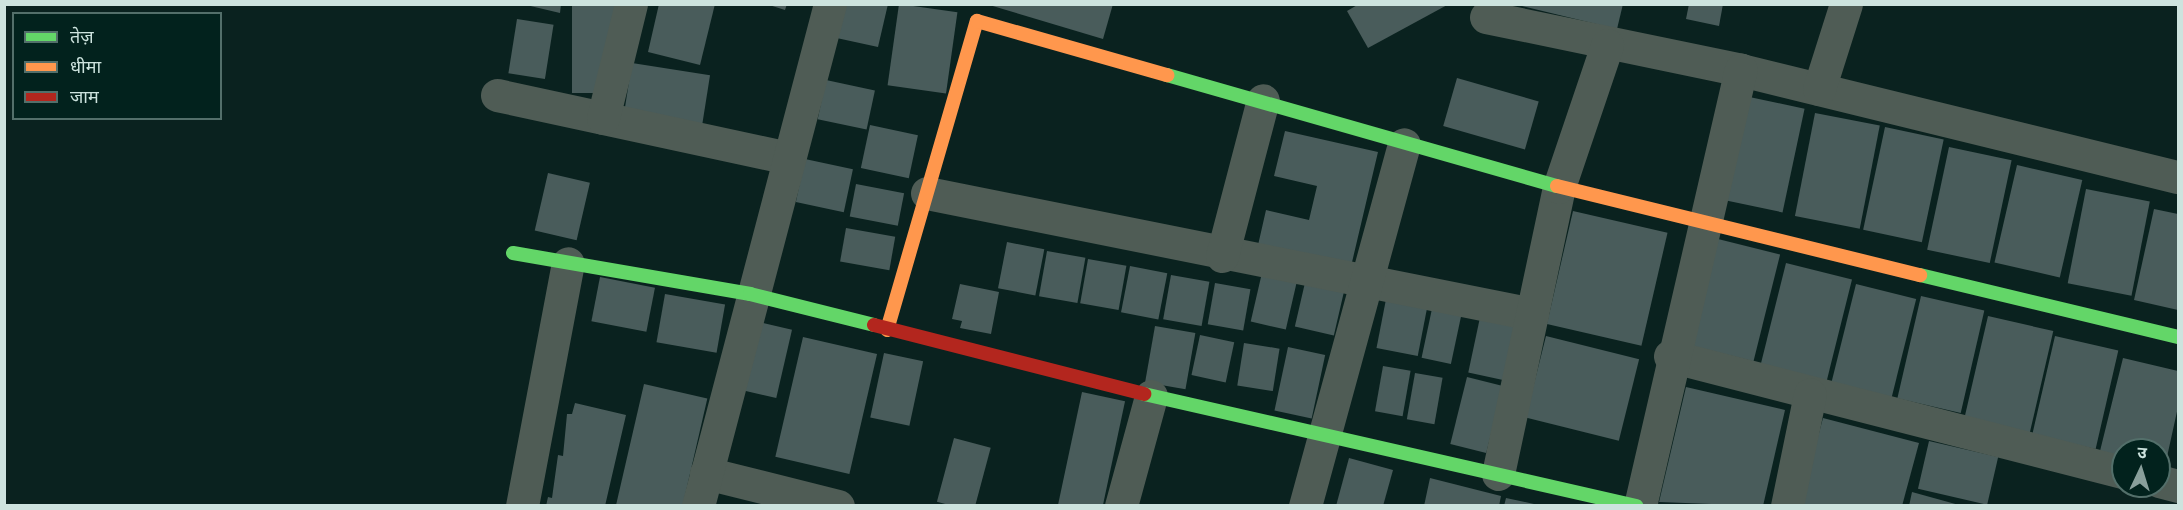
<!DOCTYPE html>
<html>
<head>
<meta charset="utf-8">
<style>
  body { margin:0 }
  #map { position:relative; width:2183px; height:510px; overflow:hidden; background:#0a221f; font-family:"IBM Plex Serif","Noto Sans Devanagari",serif }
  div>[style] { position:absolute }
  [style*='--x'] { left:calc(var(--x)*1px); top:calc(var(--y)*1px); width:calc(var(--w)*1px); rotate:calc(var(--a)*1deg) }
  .building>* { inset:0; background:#495c5b; transform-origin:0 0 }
  .street>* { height:33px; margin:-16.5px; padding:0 16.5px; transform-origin:16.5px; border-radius:16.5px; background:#4f5c55 }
  .fast>* { height:14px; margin:-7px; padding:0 7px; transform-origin:7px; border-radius:7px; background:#63d668 }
  .slow>* { height:14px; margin:-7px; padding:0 7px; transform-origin:7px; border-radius:7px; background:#ff974d }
  .jam>* { height:14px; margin:-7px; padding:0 7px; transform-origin:7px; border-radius:7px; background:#b3261e }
  span { translate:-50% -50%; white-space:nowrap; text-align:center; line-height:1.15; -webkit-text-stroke:6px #02221d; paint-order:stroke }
  .frame { position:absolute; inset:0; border:6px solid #cde3de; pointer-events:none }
  .legend { position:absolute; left:12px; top:12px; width:210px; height:108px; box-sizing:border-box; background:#02221d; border:2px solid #536f6a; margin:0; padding:8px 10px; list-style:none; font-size:18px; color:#cde3de }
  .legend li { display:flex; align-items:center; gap:12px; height:30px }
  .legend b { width:30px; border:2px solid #536f6a }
  .north { position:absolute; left:2111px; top:438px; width:60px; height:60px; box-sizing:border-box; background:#02221d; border:2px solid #536f6a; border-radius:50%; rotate:4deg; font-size:16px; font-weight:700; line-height:24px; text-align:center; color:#cde3de }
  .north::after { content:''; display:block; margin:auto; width:21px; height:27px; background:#899f9b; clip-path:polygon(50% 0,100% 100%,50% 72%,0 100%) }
</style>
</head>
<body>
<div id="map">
  <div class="building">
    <i style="clip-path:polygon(522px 4px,561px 4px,560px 13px)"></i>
    <i style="left:572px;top:4px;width:43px;height:89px"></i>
    <i style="clip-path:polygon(659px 4px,715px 4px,700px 65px,648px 52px)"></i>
    <i style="clip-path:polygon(766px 4px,787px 4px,785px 10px)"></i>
    <i style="clip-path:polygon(840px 4px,888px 4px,878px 47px,832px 37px)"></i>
    <i style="left:899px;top:4px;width:59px;height:82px;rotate:8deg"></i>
    <i style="clip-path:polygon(986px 4px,1113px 4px,1103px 39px)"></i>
    <i style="clip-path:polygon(1359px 4px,1449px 4px,1368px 48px,1347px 11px)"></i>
    <i style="clip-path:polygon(1514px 4px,1623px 4px,1617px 29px)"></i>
    <i style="clip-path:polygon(1689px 4px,1723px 4px,1719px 26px,1686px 19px)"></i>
    <i style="left:517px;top:19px;width:37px;height:55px;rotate:9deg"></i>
    <i style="left:632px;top:63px;width:79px;height:49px;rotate:9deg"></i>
    <i style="left:1457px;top:78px;width:85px;height:50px;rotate:16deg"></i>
    <i style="left:826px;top:80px;width:50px;height:40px;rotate:12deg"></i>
    <i style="left:1740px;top:95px;width:66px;height:106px;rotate:12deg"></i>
    <i style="left:1815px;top:113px;width:66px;height:105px;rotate:11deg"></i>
    <i style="left:870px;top:125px;width:49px;height:44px;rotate:12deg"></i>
    <i style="left:1885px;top:127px;width:60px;height:105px;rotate:12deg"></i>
    <i style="clip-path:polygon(1285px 131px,1378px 152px,1349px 275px,1256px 254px,1266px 210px,1309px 220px,1317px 186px,1274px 176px)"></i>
    <i style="left:1949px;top:147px;width:64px;height:105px;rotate:12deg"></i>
    <i style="left:805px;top:159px;width:49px;height:44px;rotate:12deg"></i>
    <i style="left:2017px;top:165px;width:67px;height:100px;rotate:13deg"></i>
    <i style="left:548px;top:173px;width:43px;height:59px;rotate:13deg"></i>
    <i style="left:856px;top:184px;width:49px;height:33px;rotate:11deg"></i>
    <i style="left:2086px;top:189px;width:65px;height:96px;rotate:11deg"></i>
    <i style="clip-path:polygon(2154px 209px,2178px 214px,2178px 310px,2134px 300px)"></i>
    <i style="left:1573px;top:211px;width:97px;height:116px;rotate:13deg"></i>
    <i style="left:846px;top:228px;width:50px;height:34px;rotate:10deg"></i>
    <i style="left:1718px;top:239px;width:64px;height:110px;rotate:14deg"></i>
    <i style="left:1007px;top:242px;width:38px;height:47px;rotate:11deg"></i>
    <i style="left:1047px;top:251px;width:39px;height:46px;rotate:10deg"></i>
    <i style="left:1088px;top:259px;width:39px;height:45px;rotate:10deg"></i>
    <i style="left:1786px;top:263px;width:68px;height:108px;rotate:14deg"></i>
    <i style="left:1264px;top:264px;width:36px;height:59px;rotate:13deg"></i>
    <i style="left:1130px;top:266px;width:38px;height:47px;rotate:11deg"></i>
    <i style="left:1307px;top:274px;width:40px;height:54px;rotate:13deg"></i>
    <i style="left:1171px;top:275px;width:39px;height:45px;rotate:10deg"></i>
    <i style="left:600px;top:277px;width:56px;height:45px;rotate:11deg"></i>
    <i style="left:1215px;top:283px;width:36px;height:42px;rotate:10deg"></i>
    <i style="clip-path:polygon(960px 284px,999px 292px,991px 334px,960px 328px,962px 321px,952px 319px)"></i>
    <i style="left:1856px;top:284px;width:62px;height:103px;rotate:14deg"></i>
    <i style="left:665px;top:294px;width:61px;height:49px;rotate:10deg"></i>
    <i style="left:1387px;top:294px;width:42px;height:55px;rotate:11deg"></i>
    <i style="left:1921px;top:296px;width:65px;height:105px;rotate:13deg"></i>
    <i style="left:1433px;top:304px;width:30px;height:55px;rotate:12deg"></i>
    <i style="left:1482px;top:308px;width:39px;height:66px;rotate:12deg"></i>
    <i style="left:1988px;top:316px;width:67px;height:106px;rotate:13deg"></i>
    <i style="left:754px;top:321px;width:39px;height:70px;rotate:13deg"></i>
    <i style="left:1155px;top:326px;width:41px;height:57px;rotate:10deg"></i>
    <i style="left:1200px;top:335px;width:35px;height:41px;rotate:12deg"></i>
    <i style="left:1546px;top:336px;width:96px;height:84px;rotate:14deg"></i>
    <i style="left:2055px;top:336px;width:65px;height:101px;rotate:13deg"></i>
    <i style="left:803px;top:337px;width:76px;height:123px;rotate:13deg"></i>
    <i style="left:1244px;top:343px;width:36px;height:43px;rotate:9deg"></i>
    <i style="left:1288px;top:347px;width:38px;height:65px;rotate:12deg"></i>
    <i style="left:884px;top:353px;width:40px;height:66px;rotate:12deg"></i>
    <i style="clip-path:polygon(2123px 358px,2178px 371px,2178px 407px,2165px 466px,2159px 465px,2159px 450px,2123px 450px,2123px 457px,2100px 451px)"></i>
    <i style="left:1383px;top:366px;width:28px;height:46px;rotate:10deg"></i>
    <i style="left:1415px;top:373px;width:28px;height:47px;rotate:10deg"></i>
    <i style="left:1467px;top:377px;width:37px;height:69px;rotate:14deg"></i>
    <i style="left:644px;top:384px;width:65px;height:125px;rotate:13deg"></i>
    <i style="clip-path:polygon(1686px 387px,1785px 410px,1763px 506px,1659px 502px)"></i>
    <i style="left:1082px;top:392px;width:44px;height:117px;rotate:12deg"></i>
    <i style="clip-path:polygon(575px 403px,626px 415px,605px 506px,546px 506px,548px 497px,552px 498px,558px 455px,563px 456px,567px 414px,572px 414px)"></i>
    <i style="clip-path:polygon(1823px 418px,1919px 443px,1902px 506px,1800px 504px)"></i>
    <i style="left:954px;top:438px;width:38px;height:66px;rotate:15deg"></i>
    <i style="left:1929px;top:441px;width:71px;height:49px;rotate:13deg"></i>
    <i style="clip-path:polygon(1349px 458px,1393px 470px,1383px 506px,1336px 506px)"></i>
    <i style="clip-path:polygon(1430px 478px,1501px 496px,1499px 506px,1424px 506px)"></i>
    <i style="clip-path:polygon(1912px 492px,1959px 505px,1959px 506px,1909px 506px)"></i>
    <i style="clip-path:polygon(1506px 498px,1534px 504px,1534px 506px,1504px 506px)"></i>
  </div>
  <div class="street">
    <i style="--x:1486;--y:17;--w:260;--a:11.7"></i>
    <i style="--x:1741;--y:70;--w:450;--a:13.8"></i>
    <i style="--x:1819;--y:89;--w:89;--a:-72.4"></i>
    <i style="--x:497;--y:95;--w:299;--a:12.2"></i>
    <i style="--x:603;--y:118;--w:117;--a:-76.2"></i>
    <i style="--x:927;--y:193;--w:617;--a:11.31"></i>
    <i style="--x:1222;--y:256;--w:161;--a:-75.3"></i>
    <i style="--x:1670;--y:356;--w:468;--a:14.4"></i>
    <i style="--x:706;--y:473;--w:136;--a:14"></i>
    <i style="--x:1498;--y:474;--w:293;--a:-78"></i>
    <i style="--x:1559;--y:187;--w:150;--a:-71.3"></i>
    <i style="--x:2159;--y:481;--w:20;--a:15"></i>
    <i style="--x:522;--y:506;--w:247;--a:-79.3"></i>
    <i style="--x:698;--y:506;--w:519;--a:-75.27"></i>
    <i style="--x:1121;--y:506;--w:114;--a:-74.7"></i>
    <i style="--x:1305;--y:506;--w:375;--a:-74.7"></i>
    <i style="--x:1640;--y:506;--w:448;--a:-77"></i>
    <i style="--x:1787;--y:506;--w:114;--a:-78.4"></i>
  </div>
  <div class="fast">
    <i style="--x:1167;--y:75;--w:405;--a:15.9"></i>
    <i style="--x:513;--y:253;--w:241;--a:9.8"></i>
    <i style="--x:750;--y:294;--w:128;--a:14"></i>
    <i style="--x:1920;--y:275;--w:265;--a:13.5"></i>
    <i style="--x:1144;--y:394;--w:505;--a:12.82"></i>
  </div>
  <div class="slow">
    <i style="--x:1557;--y:186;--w:374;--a:13.8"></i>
    <i style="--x:887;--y:330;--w:322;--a:-73.8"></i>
    <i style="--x:977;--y:21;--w:198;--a:15.9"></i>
  </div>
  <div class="jam">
    <i style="--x:874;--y:325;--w:279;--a:14.3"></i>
  </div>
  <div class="frame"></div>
  <ul class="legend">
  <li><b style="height:8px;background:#63d668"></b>तेज़</li>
  <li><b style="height:8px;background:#ff974d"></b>धीमा</li>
  <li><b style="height:8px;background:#b3261e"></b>जाम</li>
  </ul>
  <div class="north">उ</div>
</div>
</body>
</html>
